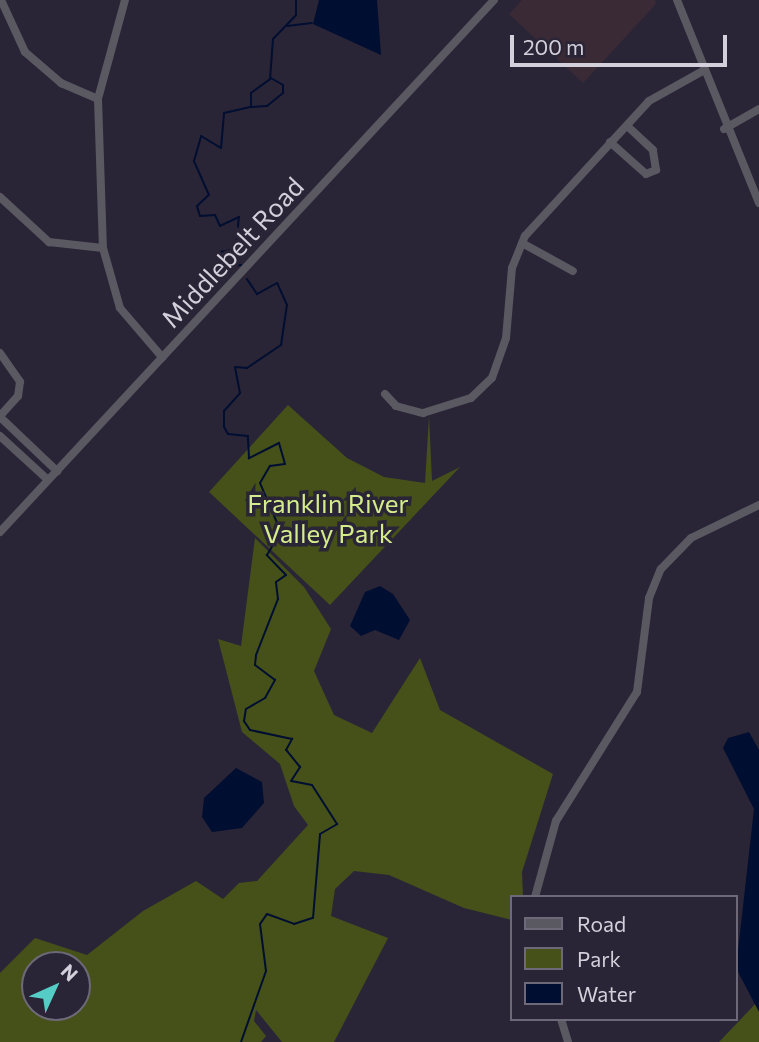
<!DOCTYPE html>
<html>
<head>
<meta charset="utf-8">
<style>
  body { margin:0 }
  #map { position:relative; width:759px; height:1042px; overflow:hidden; background:#2a2536; font-family:Commissioner,sans-serif }
  div>[style] { position:absolute }
  [style*='--x'] { left:calc(var(--x)*1px); top:calc(var(--y)*1px); width:calc(var(--w)*1px); rotate:calc(var(--a)*1deg) }
  .education>* { inset:0; background:#3a2a35 }
  .green>* { inset:0; background:#455119 }
  .water>* { inset:0; background:#000e31 }
  .stream>* { height:2px; margin:-1px; padding:0 1px; transform-origin:1px; border-radius:1px; background:#000e31 }
  .minor>* { height:8px; margin:-4px; padding:0 4px; transform-origin:4px; border-radius:4px; background:#5a5861 }
  span { translate:-50% -50%; white-space:nowrap; text-align:center; line-height:1.15; -webkit-text-stroke:7px #2a2536; paint-order:stroke }
  .street-label { font-size:26px; color:#d3d0db }
  .park-label { font-size:26px; color:#d5ec8c }
  .legend { position:absolute; left:510px; top:895px; width:228px; height:126px; box-sizing:border-box; background:#2a2536; border:2px solid #6e6978; margin:0; padding:9px 12px; list-style:none; font-size:21px; color:#d3d0db }
  .legend li { display:flex; align-items:center; gap:14px; height:35px }
  .legend b { width:35px; border:2px solid #6e6978 }
  .north { position:absolute; left:21px; top:951px; width:70px; height:70px; box-sizing:border-box; background:#2a2536; border:2px solid #6e6978; border-radius:50%; rotate:45deg; font-size:19px; font-weight:700; line-height:28px; text-align:center; color:#d3d0db }
  .north::after { content:''; display:block; margin:auto; width:24px; height:32px; background:#55cdc6; clip-path:polygon(50% 0,100% 100%,50% 72%,0 100%) }
  .scale { position:absolute; left:510px; top:35px; width:217px; height:32px; box-sizing:border-box; border:4px solid #d3d0db; border-top:0; padding-left:9px; font-size:21px; line-height:24px; white-space:nowrap; color:#d3d0db; -webkit-text-stroke:5px #2a2536; paint-order:stroke }
</style>
</head>
<body>
<div id="map">
  <div class="education">
    <i style="clip-path:polygon(522px 0,655px 0,656px 4px,583px 83px,509px 14px)"></i>
  </div>
  <div class="green">
    <i style="clip-path:polygon(288px 405px,347px 458px,384px 477px,425px 483px,429px 416px,432px 481px,460px 467px,330px 605px,209px 492px)"></i>
    <i style="clip-path:polygon(evenodd,255px 538px,304px 587px,331px 629px,314px 671px,334px 715px,372px 733px,420px 658px,440px 710px,553px 774px,522px 872px,523px 897px,512px 897px,512px 920px,464px 908px,389px 875px,354px 871px,335px 889px,331px 916px,388px 938px,334px 1042px,282px 1042px,256px 1010px,254px 1021px,266px 1036px,261px 1042px,0 1042px,0 973px,35px 938px,87px 955px,143px 911px,196px 881px,223px 899px,239px 883px,257px 881px,308px 825px,294px 806px,280px 764px,242px 732px,218px 639px,241px 646px,255px 538px,77px 965px,77px 1007px,35px 1007px,35px 965px,77px 965px)"></i>
    <i style="clip-path:polygon(759px 1000px,759px 1042px,719px 1042px)"></i>
  </div>
  <div class="water">
    <i style="clip-path:polygon(319px 0,377px 0,381px 55px,313px 24px)"></i>
    <i style="clip-path:polygon(380px 586px,393px 594px,410px 620px,399px 640px,375px 630px,361px 636px,350px 626px,365px 592px)"></i>
    <i style="clip-path:polygon(749px 732px,759px 750px,759px 1012px,736px 968px,754px 809px,723px 748px,728px 738px)"></i>
    <i style="clip-path:polygon(236px 768px,262px 782px,264px 803px,242px 828px,212px 832px,202px 817px,204px 798px)"></i>
  </div>
  <div class="stream">
    <i style="--x:287;--y:26;--w:25;--a:-7"></i>
    <i style="--x:251;--y:107;--w:16;--a:-4"></i>
    <i style="--x:267;--y:106;--w:21;--a:-39"></i>
    <i style="--x:283;--y:93;--w:8;--a:-90"></i>
    <i style="--x:283;--y:85;--w:14;--a:-150"></i>
    <i style="--x:241;--y:265;--w:17;--a:177"></i>
    <i style="--x:224;--y:266;--w:9;--a:-131"></i>
    <i style="--x:218;--y:259;--w:7;--a:-74"></i>
    <i style="--x:220;--y:252;--w:16;--a:-11"></i>
    <i style="--x:236;--y:249;--w:32;--a:-85"></i>
    <i style="--x:239;--y:217;--w:21;--a:155"></i>
    <i style="--x:220;--y:226;--w:12;--a:-114"></i>
    <i style="--x:215;--y:215;--w:15;--a:176"></i>
    <i style="--x:200;--y:216;--w:10;--a:-107"></i>
    <i style="--x:197;--y:206;--w:16;--a:-43"></i>
    <i style="--x:209;--y:195;--w:37;--a:-114"></i>
    <i style="--x:194;--y:161;--w:26;--a:-74"></i>
    <i style="--x:201;--y:136;--w:23;--a:31"></i>
    <i style="--x:221;--y:148;--w:35;--a:-85"></i>
    <i style="--x:224;--y:113;--w:28;--a:-13"></i>
    <i style="--x:251;--y:107;--w:14;--a:-90"></i>
    <i style="--x:251;--y:93;--w:24;--a:-36"></i>
    <i style="--x:270;--y:79;--w:40;--a:-85.7"></i>
    <i style="--x:273;--y:39;--w:33;--a:-46"></i>
    <i style="--x:296;--y:15;--w:15;--a:-90"></i>
    <i style="--x:241;--y:1042;--w:75;--a:-70.6"></i>
    <i style="--x:266;--y:971;--w:47;--a:-97.3"></i>
    <i style="--x:260;--y:924;--w:12;--a:-55"></i>
    <i style="--x:267;--y:914;--w:29;--a:20"></i>
    <i style="--x:294;--y:924;--w:20;--a:-18"></i>
    <i style="--x:313;--y:918;--w:84;--a:-85.2"></i>
    <i style="--x:320;--y:834;--w:20;--a:-30"></i>
    <i style="--x:337;--y:824;--w:46;--a:-122.7"></i>
    <i style="--x:312;--y:785;--w:21;--a:-169"></i>
    <i style="--x:291;--y:781;--w:17;--a:-57"></i>
    <i style="--x:300;--y:767;--w:22;--a:-129"></i>
    <i style="--x:286;--y:750;--w:13;--a:-61"></i>
    <i style="--x:292;--y:739;--w:43;--a:-167.9"></i>
    <i style="--x:250;--y:730;--w:11;--a:-124"></i>
    <i style="--x:244;--y:721;--w:12;--a:-81"></i>
    <i style="--x:246;--y:709;--w:22;--a:-30"></i>
    <i style="--x:265;--y:698;--w:21;--a:-61"></i>
    <i style="--x:275;--y:680;--w:25;--a:-143"></i>
    <i style="--x:255;--y:665;--w:10;--a:-84"></i>
    <i style="--x:256;--y:655;--w:60;--a:-68.6"></i>
    <i style="--x:278;--y:599;--w:17;--a:-97"></i>
    <i style="--x:276;--y:582;--w:12;--a:-35"></i>
    <i style="--x:286;--y:575;--w:28;--a:-134"></i>
    <i style="--x:267;--y:555;--w:27;--a:-59"></i>
    <i style="--x:281;--y:532;--w:53;--a:-113.2"></i>
    <i style="--x:260;--y:483;--w:20;--a:-60"></i>
    <i style="--x:270;--y:466;--w:15;--a:-8"></i>
    <i style="--x:285;--y:464;--w:22;--a:-106"></i>
    <i style="--x:279;--y:443;--w:34;--a:153"></i>
    <i style="--x:249;--y:458;--w:22;--a:-93"></i>
    <i style="--x:248;--y:436;--w:20;--a:-174"></i>
    <i style="--x:228;--y:434;--w:8;--a:-120"></i>
    <i style="--x:224;--y:427;--w:16;--a:-90"></i>
    <i style="--x:224;--y:411;--w:24;--a:-48"></i>
    <i style="--x:240;--y:393;--w:26;--a:-101"></i>
    <i style="--x:235;--y:367;--w:12;--a:5"></i>
    <i style="--x:247;--y:368;--w:41;--a:-34.1"></i>
    <i style="--x:281;--y:345;--w:40;--a:-81.5"></i>
    <i style="--x:287;--y:305;--w:24;--a:-114"></i>
    <i style="--x:277;--y:283;--w:23;--a:151"></i>
    <i style="--x:257;--y:294;--w:18;--a:-124"></i>
  </div>
  <div class="minor">
    <i style="--x:1;--y:0;--w:57;--a:65.2"></i>
    <i style="--x:25;--y:52;--w:48;--a:40.7"></i>
    <i style="--x:61;--y:83;--w:40;--a:23.4"></i>
    <i style="--x:125;--y:0;--w:103;--a:105.3"></i>
    <i style="--x:98;--y:99;--w:149;--a:88.1"></i>
    <i style="--x:103;--y:248;--w:62;--a:74.2"></i>
    <i style="--x:120;--y:308;--w:65;--a:49.4"></i>
    <i style="--x:677;--y:0;--w:219;--a:68"></i>
    <i style="--x:724;--y:129;--w:40;--a:-29.7"></i>
    <i style="--x:610;--y:142;--w:48;--a:41.6"></i>
    <i style="--x:646;--y:174;--w:11;--a:-22"></i>
    <i style="--x:656;--y:170;--w:20;--a:-99"></i>
    <i style="--x:653;--y:150;--w:35;--a:-137"></i>
    <i style="--x:0;--y:197;--w:67;--a:42.6"></i>
    <i style="--x:49;--y:242;--w:54;--a:6.3"></i>
    <i style="--x:522;--y:243;--w:58;--a:28.8"></i>
    <i style="--x:0;--y:353;--w:35;--a:55"></i>
    <i style="--x:20;--y:382;--w:14;--a:98"></i>
    <i style="--x:18;--y:396;--w:27;--a:132"></i>
    <i style="--x:385;--y:394;--w:16;--a:47"></i>
    <i style="--x:396;--y:406;--w:28;--a:15"></i>
    <i style="--x:423;--y:413;--w:50;--a:-17.4"></i>
    <i style="--x:471;--y:398;--w:29;--a:-44"></i>
    <i style="--x:492;--y:378;--w:42;--a:-70.7"></i>
    <i style="--x:506;--y:338;--w:70;--a:-85.1"></i>
    <i style="--x:512;--y:268;--w:35;--a:-68"></i>
    <i style="--x:525;--y:236;--w:183;--a:-47.4"></i>
    <i style="--x:649;--y:101;--w:62;--a:-29.1"></i>
    <i style="--x:0;--y:417;--w:79;--a:43.5"></i>
    <i style="--x:0;--y:436;--w:65;--a:42.5"></i>
    <i style="--x:0;--y:532;--w:726;--a:-47.12"></i>
    <i style="--x:535;--y:897;--w:79;--a:-74.6"></i>
    <i style="--x:556;--y:821;--w:152;--a:-57.9"></i>
    <i style="--x:637;--y:692;--w:95;--a:-82.7"></i>
    <i style="--x:649;--y:598;--w:31;--a:-68"></i>
    <i style="--x:661;--y:569;--w:43;--a:-45.9"></i>
    <i style="--x:691;--y:538;--w:76;--a:-25.9"></i>
    <i style="--x:561;--y:1019;--w:24;--a:73"></i>
  </div>
  <div class="street-label">
    <span style="left:232px;top:252px;rotate:-47deg">Middlebelt Road</span>
  </div>
  <div class="park-label">
    <span style="left:328px;top:518px">Franklin River<br>Valley Park</span>
  </div>
  <ul class="legend">
  <li><b style="height:9px;background:#5a5861"></b>Road</li>
  <li><b style="height:19px;background:#455119"></b>Park</li>
  <li><b style="height:19px;background:#000e31"></b>Water</li>
  </ul>
  <div class="north">N</div>
  <div class="scale">200 m</div>
</div>
</body>
</html>
